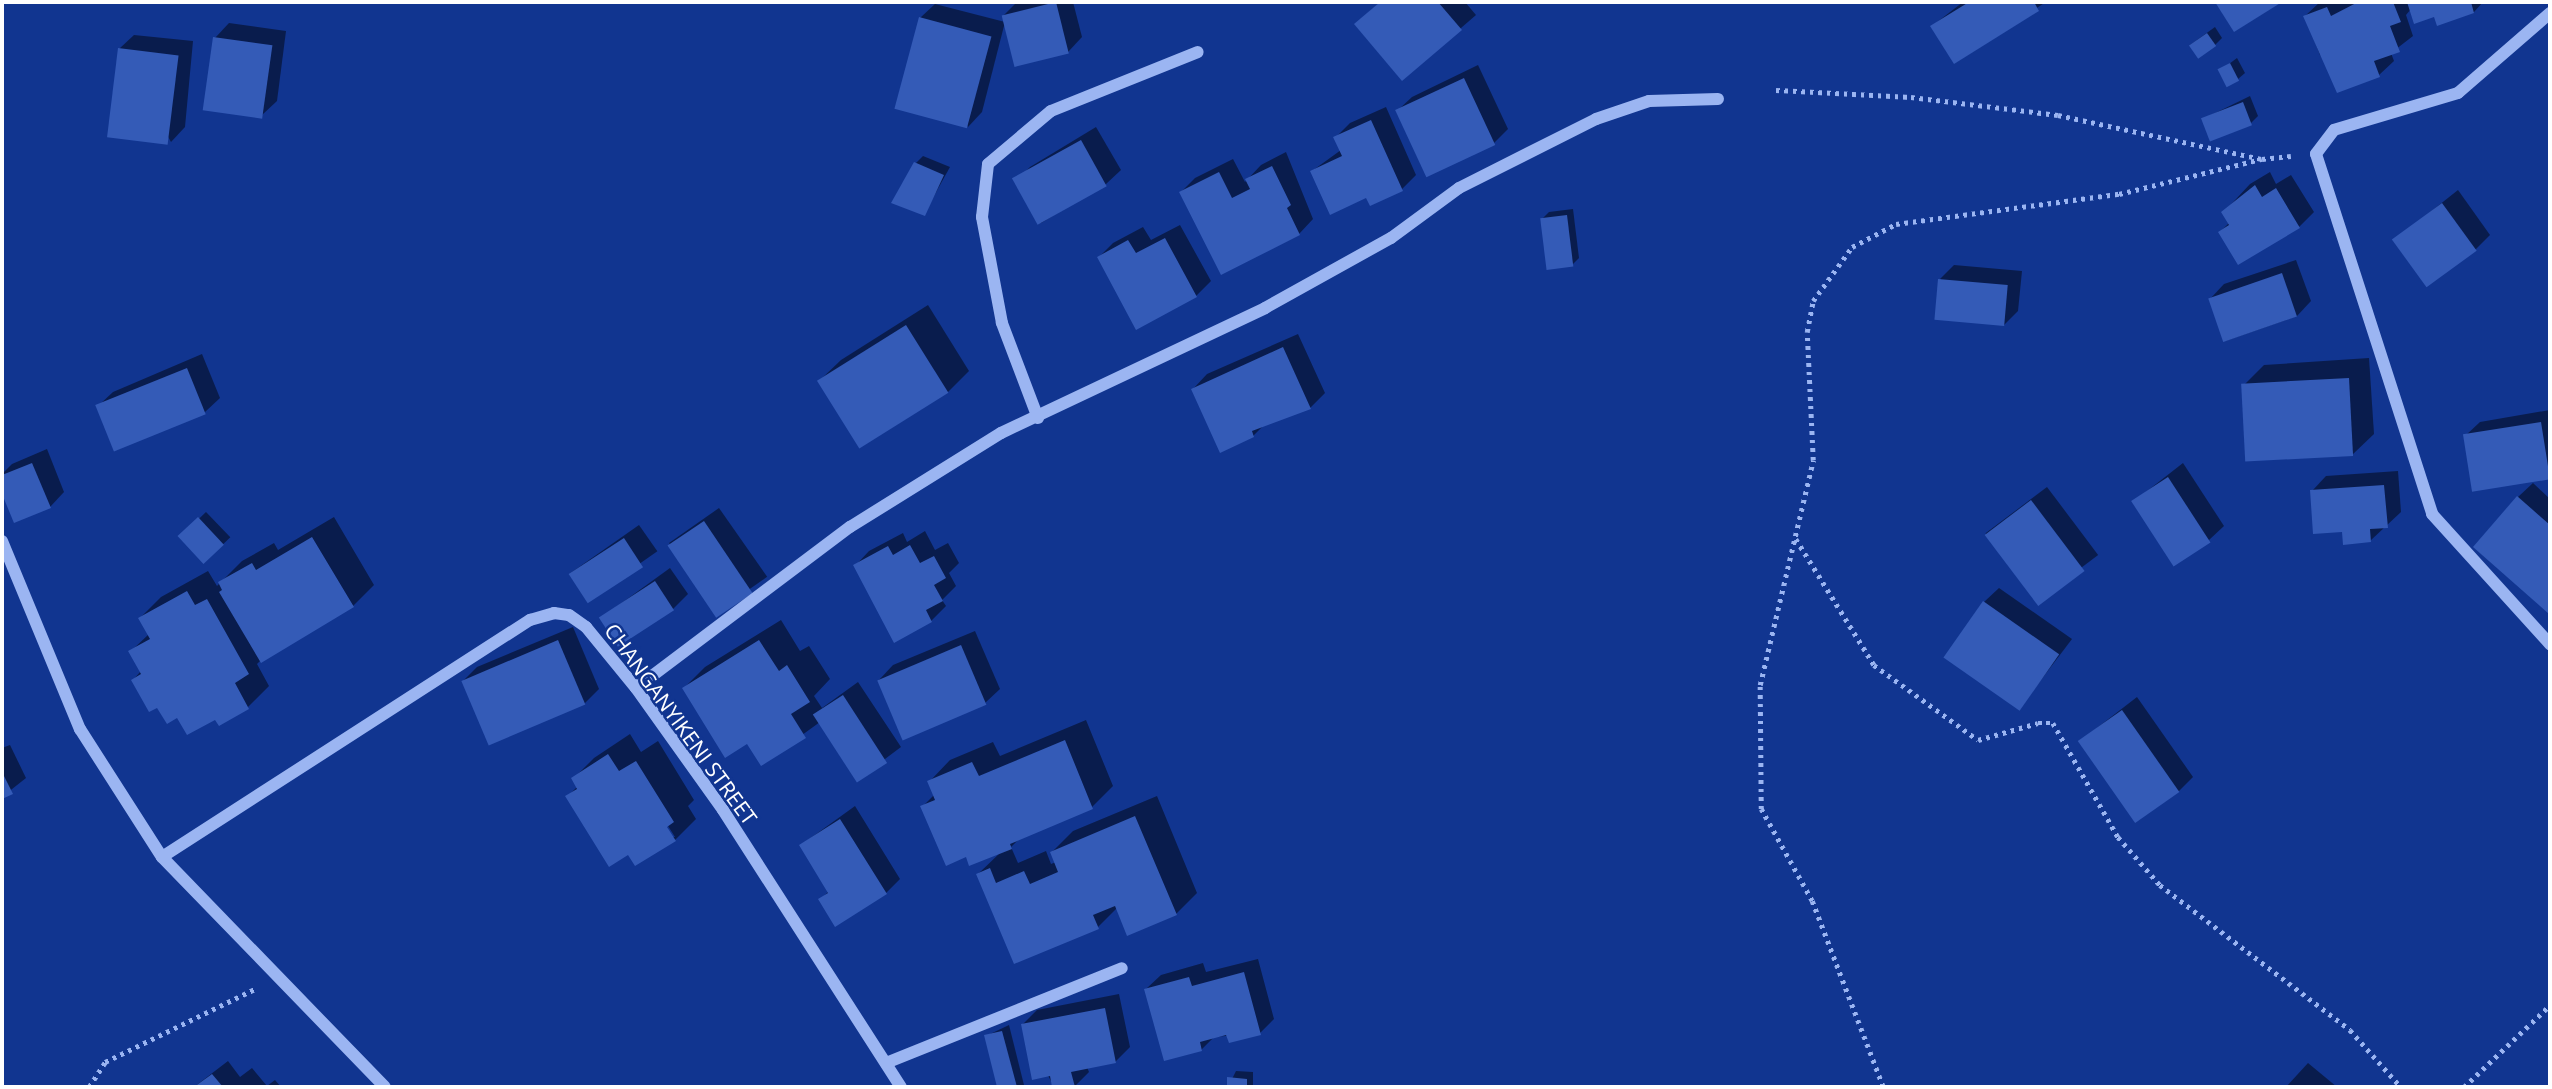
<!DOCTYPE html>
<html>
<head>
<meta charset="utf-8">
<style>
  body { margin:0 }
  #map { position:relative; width:2552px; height:1089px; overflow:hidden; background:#113590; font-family:"Open Sans",sans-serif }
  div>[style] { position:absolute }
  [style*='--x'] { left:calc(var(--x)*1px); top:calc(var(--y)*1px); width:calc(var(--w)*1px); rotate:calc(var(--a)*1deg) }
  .shadow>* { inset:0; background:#0007; transform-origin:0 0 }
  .building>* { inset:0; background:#345bb7; transform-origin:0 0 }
  .path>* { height:4.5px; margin-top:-2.25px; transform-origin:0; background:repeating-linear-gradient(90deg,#9bb5f2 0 3.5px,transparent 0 8.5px) }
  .minor>* { height:12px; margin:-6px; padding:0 6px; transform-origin:6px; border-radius:6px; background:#9bb5f2 }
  span { translate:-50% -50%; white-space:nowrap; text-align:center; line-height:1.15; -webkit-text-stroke:5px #113590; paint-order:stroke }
  .street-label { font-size:21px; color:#fff }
  .frame { position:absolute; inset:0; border:4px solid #fff; pointer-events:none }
</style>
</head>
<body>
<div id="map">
  <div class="shadow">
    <i style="clip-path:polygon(1017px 2px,1073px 2px,1082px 37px,1068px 52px,1004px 15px)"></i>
    <i style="clip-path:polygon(1380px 2px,1465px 2px,1476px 15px,1402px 79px,1356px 24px)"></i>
    <i style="clip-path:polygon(1963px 2px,2046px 2px,1954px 61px,1932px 26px)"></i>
    <i style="clip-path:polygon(2320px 2px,2483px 2px,2474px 12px,2435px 15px,2411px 9px,2406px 15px,2413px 36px,2391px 53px,2394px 61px,2379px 75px,2320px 55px,2305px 16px)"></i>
    <i style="clip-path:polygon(935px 4px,1005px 22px,982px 112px,968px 127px,920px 18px)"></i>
    <i style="clip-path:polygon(229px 23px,286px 31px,277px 101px,262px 115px,215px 38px)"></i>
    <i style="clip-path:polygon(2215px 27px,2222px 38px,2215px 45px,2190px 45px)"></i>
    <i style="clip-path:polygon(134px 35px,193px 41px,185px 127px,171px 142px,119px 49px)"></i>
    <i style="clip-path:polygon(2237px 58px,2245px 73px,2238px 79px,2221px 70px)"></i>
    <i style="clip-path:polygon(1478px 65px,1508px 129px,1494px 143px,1397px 111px,1412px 97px)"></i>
    <i style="clip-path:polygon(2250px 96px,2258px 116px,2251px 123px,2203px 119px)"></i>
    <i style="clip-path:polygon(1386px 107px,1416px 175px,1402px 189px,1367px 195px,1312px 171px,1341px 150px,1335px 138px,1350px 123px)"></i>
    <i style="clip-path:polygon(1096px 127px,1121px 170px,1106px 184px,1041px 223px,1016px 181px,1030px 167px)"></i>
    <i style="clip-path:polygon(1286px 152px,1313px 219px,1299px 234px,1181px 192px,1195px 178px,1233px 159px,1245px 182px,1261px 165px)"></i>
    <i style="clip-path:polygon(923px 156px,950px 167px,924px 214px,916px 163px)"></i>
    <i style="clip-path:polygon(2270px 172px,2276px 184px,2291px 175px,2314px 212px,2299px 227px,2238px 263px,2220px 232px,2230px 222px,2224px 212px,2250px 184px)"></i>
    <i style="clip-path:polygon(2458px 190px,2490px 235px,2476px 249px,2395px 240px)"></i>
    <i style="clip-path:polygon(1573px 209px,1579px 258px,1572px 265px,1542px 219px,1549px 212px)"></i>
    <i style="clip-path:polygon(1180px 225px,1211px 281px,1196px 296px,1099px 257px,1113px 243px,1143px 227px,1151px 240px)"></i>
    <i style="clip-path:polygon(2296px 260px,2311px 301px,2297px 316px,2225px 341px,2210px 299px,2224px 284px)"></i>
    <i style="clip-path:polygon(1954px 265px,2022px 271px,2018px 311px,2004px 325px,1940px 279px)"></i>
    <i style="clip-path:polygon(928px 305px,969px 371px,948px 392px,819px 381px,841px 360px)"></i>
    <i style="clip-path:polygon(1298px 334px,1325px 393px,1310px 408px,1265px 424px,1253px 436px,1193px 389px,1207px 374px)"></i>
    <i style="clip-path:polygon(202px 354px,220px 398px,205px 412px,116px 450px,98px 406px,113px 392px)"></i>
    <i style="clip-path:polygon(2369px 358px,2374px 434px,2352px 455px,2243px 386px,2264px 365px)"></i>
    <i style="clip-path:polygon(2550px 410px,2550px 477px,2474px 490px,2465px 436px,2480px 422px)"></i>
    <i style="clip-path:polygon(47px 449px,64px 492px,50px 507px,15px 521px,2px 489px,2px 474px,12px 464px)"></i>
    <i style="clip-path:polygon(2183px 463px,2224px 526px,2209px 540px,2133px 502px)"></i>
    <i style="clip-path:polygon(2398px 471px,2401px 512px,2370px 541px,2343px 530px,2312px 491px,2326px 476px)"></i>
    <i style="clip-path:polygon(2533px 483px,2550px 499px,2548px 611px,2518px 497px)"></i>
    <i style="left:2047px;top:487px;width:85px;height:77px;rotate:53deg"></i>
    <i style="left:719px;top:508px;width:84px;height:61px;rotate:55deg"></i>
    <i style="left:206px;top:512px;width:35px;height:35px;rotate:46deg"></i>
    <i style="clip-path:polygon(334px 517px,374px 585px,353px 606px,261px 660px,257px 664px,269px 686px,248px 707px,219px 724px,216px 717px,178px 716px,158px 706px,133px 680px,141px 671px,130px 652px,149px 634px,140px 618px,161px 597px,208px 571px,217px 586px,242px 561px,274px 543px,278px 550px)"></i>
    <i style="left:639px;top:525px;width:32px;height:84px;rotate:55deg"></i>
    <i style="clip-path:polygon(925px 531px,935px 550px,948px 543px,959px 563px,949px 573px,956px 586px,942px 600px,946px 606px,931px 621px,855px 566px,869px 551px,903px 533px,907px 542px)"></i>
    <i style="clip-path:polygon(670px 568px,688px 594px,673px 609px,601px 618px)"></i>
    <i style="clip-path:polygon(1999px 588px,2072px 639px,2019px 709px,1984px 602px)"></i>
    <i style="clip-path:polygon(781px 620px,800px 651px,809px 646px,830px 679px,814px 696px,822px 708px,858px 682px,901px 747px,857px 780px,820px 722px,762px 764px,748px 742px,684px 688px,705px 667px)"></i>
    <i style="clip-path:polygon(573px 627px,599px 689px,584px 704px,463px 681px,477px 667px)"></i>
    <i style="clip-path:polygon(975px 631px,1000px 689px,985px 703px,879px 680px,893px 665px)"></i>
    <i style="clip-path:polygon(2137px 697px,2193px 777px,2179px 791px,2080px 741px)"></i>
    <i style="clip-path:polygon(1086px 720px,1113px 786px,1092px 807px,1021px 837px,1011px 847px,1018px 863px,1046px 851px,1051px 864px,1056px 862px,1052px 852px,1073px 831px,1157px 796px,1197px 893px,1176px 914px,1117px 908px,1098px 927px,1015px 962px,978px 874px,1002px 851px,967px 855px,922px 807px,935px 794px,929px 782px,950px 760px,993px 742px,1000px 756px)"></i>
    <i style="clip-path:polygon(evenodd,630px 734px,641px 752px,658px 741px,694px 800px,688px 806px,696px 819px,675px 840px,629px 853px,567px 797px,578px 786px,573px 779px,594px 758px,630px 734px,663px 818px,675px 837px,671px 837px,663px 818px)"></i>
    <i style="clip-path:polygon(10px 745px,26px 778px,2px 797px,2px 748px)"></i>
    <i style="clip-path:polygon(855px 806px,900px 879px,886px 893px,821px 899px,829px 891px,801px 845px)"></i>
    <i style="clip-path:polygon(1258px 959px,1274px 1019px,1260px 1033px,1214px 1037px,1201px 1050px,1146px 989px,1161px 975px,1203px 963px,1206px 972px)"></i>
    <i style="clip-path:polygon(1119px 994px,1130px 1047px,1115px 1062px,1087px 1067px,1089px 1072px,1074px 1087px,1054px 1087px,1022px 1025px,1037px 1010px)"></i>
    <i style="clip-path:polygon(1009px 1025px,1024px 1085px,1023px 1087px,999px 1087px,986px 1036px)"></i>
    <i style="clip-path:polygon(228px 1061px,240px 1077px,252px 1068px,267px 1086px,275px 1080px,281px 1087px,194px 1087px)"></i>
    <i style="clip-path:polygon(2308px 1063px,2337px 1087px,2286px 1087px)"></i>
    <i style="clip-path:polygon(1236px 1071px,1253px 1072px,1253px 1087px,1228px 1087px)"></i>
  </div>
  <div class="building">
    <i style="left:1056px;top:2px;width:53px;height:56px;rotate:76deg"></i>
    <i style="clip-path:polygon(1380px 2px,1438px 2px,1462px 30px,1402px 81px,1354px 24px)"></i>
    <i style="clip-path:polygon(1969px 2px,2034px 2px,2039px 11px,1954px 64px,1930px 26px)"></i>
    <i style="clip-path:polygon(2215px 2px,2282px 2px,2234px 32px)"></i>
    <i style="clip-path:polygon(2358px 2px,2393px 2px,2401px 22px,2390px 26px,2400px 52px,2374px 61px,2380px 77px,2337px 93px,2303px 16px,2327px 7px,2331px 16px)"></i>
    <i style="clip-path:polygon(2407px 2px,2471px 2px,2474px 13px,2437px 26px,2434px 17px,2414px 24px)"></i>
    <i style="left:919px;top:17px;width:75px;height:95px;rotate:15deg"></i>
    <i style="left:2207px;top:33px;width:16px;height:22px;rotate:55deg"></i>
    <i style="left:213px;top:37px;width:60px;height:74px;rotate:8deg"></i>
    <i style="left:118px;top:48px;width:61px;height:90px;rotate:7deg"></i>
    <i style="left:2230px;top:63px;width:20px;height:14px;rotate:63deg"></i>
    <i style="left:1464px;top:78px;width:74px;height:76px;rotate:65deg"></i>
    <i style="left:2243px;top:102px;width:25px;height:45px;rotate:69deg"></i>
    <i style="clip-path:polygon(1371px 120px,1403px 191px,1370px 206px,1366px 198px,1330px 215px,1310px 171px,1342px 156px,1333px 137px)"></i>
    <i style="left:1081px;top:140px;width:53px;height:79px;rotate:61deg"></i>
    <i style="clip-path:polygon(914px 162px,944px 175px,925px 216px,891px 203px)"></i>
    <i style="clip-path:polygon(1272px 166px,1291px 205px,1287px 208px,1300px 235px,1221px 275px,1179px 192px,1219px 172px,1232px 198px,1250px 189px,1245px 179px)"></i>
    <i style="clip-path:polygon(2255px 185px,2262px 197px,2276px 188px,2300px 228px,2238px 265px,2218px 232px,2229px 225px,2221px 212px)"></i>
    <i style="left:2442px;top:203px;width:59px;height:62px;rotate:54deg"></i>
    <i style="left:1567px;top:215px;width:52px;height:27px;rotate:83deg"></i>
    <i style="clip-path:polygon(1165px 238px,1197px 297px,1136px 330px,1097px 257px,1128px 240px,1136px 253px)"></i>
    <i style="left:2282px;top:273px;width:46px;height:78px;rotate:71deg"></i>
    <i style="left:1938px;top:279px;width:70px;height:41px;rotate:5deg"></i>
    <i style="left:906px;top:325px;width:80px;height:105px;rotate:58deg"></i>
    <i style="clip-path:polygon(1283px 347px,1311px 409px,1252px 431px,1254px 437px,1220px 453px,1191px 389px)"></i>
    <i style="left:187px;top:368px;width:50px;height:99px;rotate:68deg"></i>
    <i style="left:2349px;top:378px;width:78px;height:108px;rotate:87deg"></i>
    <i style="left:2541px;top:422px;width:58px;height:79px;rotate:81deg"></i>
    <i style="clip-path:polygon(32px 463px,51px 508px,14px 523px,2px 494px,2px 475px)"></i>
    <i style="left:2168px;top:477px;width:78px;height:44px;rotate:57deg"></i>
    <i style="clip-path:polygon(2384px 485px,2388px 528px,2370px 529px,2371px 542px,2343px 545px,2342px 532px,2313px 534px,2310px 490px)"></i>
    <i style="clip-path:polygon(2517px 496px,2550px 525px,2549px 614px,2473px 547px)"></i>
    <i style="left:2031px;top:500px;width:89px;height:58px;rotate:53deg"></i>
    <i style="left:198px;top:517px;width:38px;height:28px;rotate:47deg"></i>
    <i style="left:704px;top:521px;width:87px;height:44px;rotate:56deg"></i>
    <i style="clip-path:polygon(312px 537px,354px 607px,261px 663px,219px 592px,222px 590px,218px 582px,252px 563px,256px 570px)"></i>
    <i style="left:624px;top:538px;width:35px;height:66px;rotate:57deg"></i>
    <i style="clip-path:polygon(910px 545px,920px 563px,934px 556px,946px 578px,934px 585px,943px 601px,926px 610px,932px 622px,894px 643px,853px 565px,888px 546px,893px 555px)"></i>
    <i style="left:655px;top:581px;width:35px;height:67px;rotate:57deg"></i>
    <i style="clip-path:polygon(187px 591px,195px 605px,207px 599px,249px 674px,235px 683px,249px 709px,219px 726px,215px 720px,187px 735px,177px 718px,167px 724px,157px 708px,149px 712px,131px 680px,141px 674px,128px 651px,150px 639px,138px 618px)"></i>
    <i style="left:1983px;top:601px;width:93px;height:69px;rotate:35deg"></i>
    <i style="left:558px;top:640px;width:70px;height:105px;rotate:67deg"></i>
    <i style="clip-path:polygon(759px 640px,779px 671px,787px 665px,810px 702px,791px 714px,806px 738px,761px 766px,747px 744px,725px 758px,682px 688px)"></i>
    <i style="left:961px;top:645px;width:65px;height:91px;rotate:67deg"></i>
    <i style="left:843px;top:695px;width:81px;height:36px;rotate:57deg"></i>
    <i style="left:2122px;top:710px;width:100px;height:54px;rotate:55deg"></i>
    <i style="clip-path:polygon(1065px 740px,1093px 809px,1010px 844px,1012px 849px,969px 866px,966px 857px,946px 866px,920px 806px,935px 800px,927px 781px,972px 762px,979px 776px)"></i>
    <i style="clip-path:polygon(608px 754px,619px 771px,636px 761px,674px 822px,667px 827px,676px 841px,635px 866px,628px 855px,609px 867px,565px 796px,577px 789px,571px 778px)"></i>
    <i style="clip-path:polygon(2px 772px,13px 794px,2px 799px)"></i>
    <i style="clip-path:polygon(1135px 816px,1177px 915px,1127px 936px,1115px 906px,1093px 915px,1099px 929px,1014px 964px,976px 874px,990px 868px,996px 883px,1024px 871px,1030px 884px,1058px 872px,1050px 852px)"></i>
    <i style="clip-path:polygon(840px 819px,887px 894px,835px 927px,818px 899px,828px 893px,799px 845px)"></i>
    <i style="clip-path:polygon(1244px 972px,1261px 1035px,1229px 1043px,1226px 1035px,1200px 1042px,1202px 1051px,1164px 1061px,1144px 989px,1189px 977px,1192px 986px)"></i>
    <i style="clip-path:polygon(1105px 1008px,1116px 1063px,1071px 1072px,1075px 1087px,1052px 1087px,1050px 1076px,1032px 1080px,1021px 1024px)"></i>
    <i style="clip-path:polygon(1002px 1031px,1017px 1087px,997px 1087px,984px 1035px)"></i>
    <i style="clip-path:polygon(212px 1074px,223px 1087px,194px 1087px)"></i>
    <i style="clip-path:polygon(1227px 1077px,1247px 1079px,1247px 1087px,1227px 1087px)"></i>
  </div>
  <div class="path">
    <i style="--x:1776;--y:90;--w:135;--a:3"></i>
    <i style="--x:1911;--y:97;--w:148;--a:7"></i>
    <i style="--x:2058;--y:115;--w:209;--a:12.2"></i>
    <i style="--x:2262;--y:159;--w:29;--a:-6"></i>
    <i style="--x:1796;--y:539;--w:148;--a:58.2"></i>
    <i style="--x:1874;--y:665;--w:128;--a:35.8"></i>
    <i style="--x:1978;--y:740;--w:62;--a:-15.8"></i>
    <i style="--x:2038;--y:723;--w:15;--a:0"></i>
    <i style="--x:2053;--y:723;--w:131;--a:60.3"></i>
    <i style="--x:2118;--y:837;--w:64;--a:48.8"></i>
    <i style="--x:2160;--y:885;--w:239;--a:37.3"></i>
    <i style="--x:2350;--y:1030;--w:76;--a:48.2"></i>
    <i style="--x:89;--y:1087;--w:30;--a:-57"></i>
    <i style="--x:105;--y:1062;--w:167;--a:-26"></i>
    <i style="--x:1883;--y:1087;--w:199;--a:-110.9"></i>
    <i style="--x:1812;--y:901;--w:105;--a:-119"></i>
    <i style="--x:1761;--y:809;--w:124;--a:-90.5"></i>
    <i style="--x:1760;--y:685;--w:231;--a:-76.7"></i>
    <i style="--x:1813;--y:460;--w:128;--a:-92.7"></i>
    <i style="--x:1807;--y:332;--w:32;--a:-79"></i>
    <i style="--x:1813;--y:301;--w:67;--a:-54.2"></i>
    <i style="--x:1852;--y:247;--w:50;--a:-27.6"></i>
    <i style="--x:1896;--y:224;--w:225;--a:-7.7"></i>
    <i style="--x:2119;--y:194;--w:147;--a:-13.8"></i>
    <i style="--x:2464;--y:1087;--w:119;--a:-43.6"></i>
  </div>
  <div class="minor">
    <i style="--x:2550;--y:13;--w:122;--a:139"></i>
    <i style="--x:2458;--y:93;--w:129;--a:163.4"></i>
    <i style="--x:2334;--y:130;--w:30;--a:127"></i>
    <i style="--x:2316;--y:154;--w:378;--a:72.1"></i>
    <i style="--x:2432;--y:514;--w:176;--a:47.8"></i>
    <i style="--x:1038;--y:418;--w:102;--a:-110.8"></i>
    <i style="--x:1002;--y:323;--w:108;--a:-100.7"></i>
    <i style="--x:982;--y:217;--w:53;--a:-83.5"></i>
    <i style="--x:988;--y:164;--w:82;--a:-40.1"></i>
    <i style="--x:1051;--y:111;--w:158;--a:-21.9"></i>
    <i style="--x:2;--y:541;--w:204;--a:67.5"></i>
    <i style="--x:80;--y:729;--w:152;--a:57.4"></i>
    <i style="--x:162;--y:857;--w:320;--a:45.9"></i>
    <i style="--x:636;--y:688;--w:268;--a:-37"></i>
    <i style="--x:850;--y:527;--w:178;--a:-31.9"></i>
    <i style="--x:1001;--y:433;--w:292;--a:-25.3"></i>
    <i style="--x:1265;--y:308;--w:144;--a:-29.1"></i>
    <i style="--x:1391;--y:238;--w:84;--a:-36.3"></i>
    <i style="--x:1459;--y:188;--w:153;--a:-26.7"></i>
    <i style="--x:1596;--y:119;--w:56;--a:-18.8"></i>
    <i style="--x:1649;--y:101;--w:69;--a:-1.7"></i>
    <i style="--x:162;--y:857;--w:438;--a:-32.8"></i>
    <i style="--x:530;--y:620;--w:25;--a:-16"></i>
    <i style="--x:554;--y:613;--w:15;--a:8"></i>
    <i style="--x:569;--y:615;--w:21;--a:35"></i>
    <i style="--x:586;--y:627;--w:79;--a:50.7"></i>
    <i style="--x:636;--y:688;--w:150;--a:54.5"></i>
    <i style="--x:723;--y:810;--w:329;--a:57.3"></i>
    <i style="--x:886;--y:1063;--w:254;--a:-21.9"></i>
  </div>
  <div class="street-label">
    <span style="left:681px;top:724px;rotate:54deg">CHANGANYIKENI STREET</span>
  </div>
  <div class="frame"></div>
</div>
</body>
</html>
